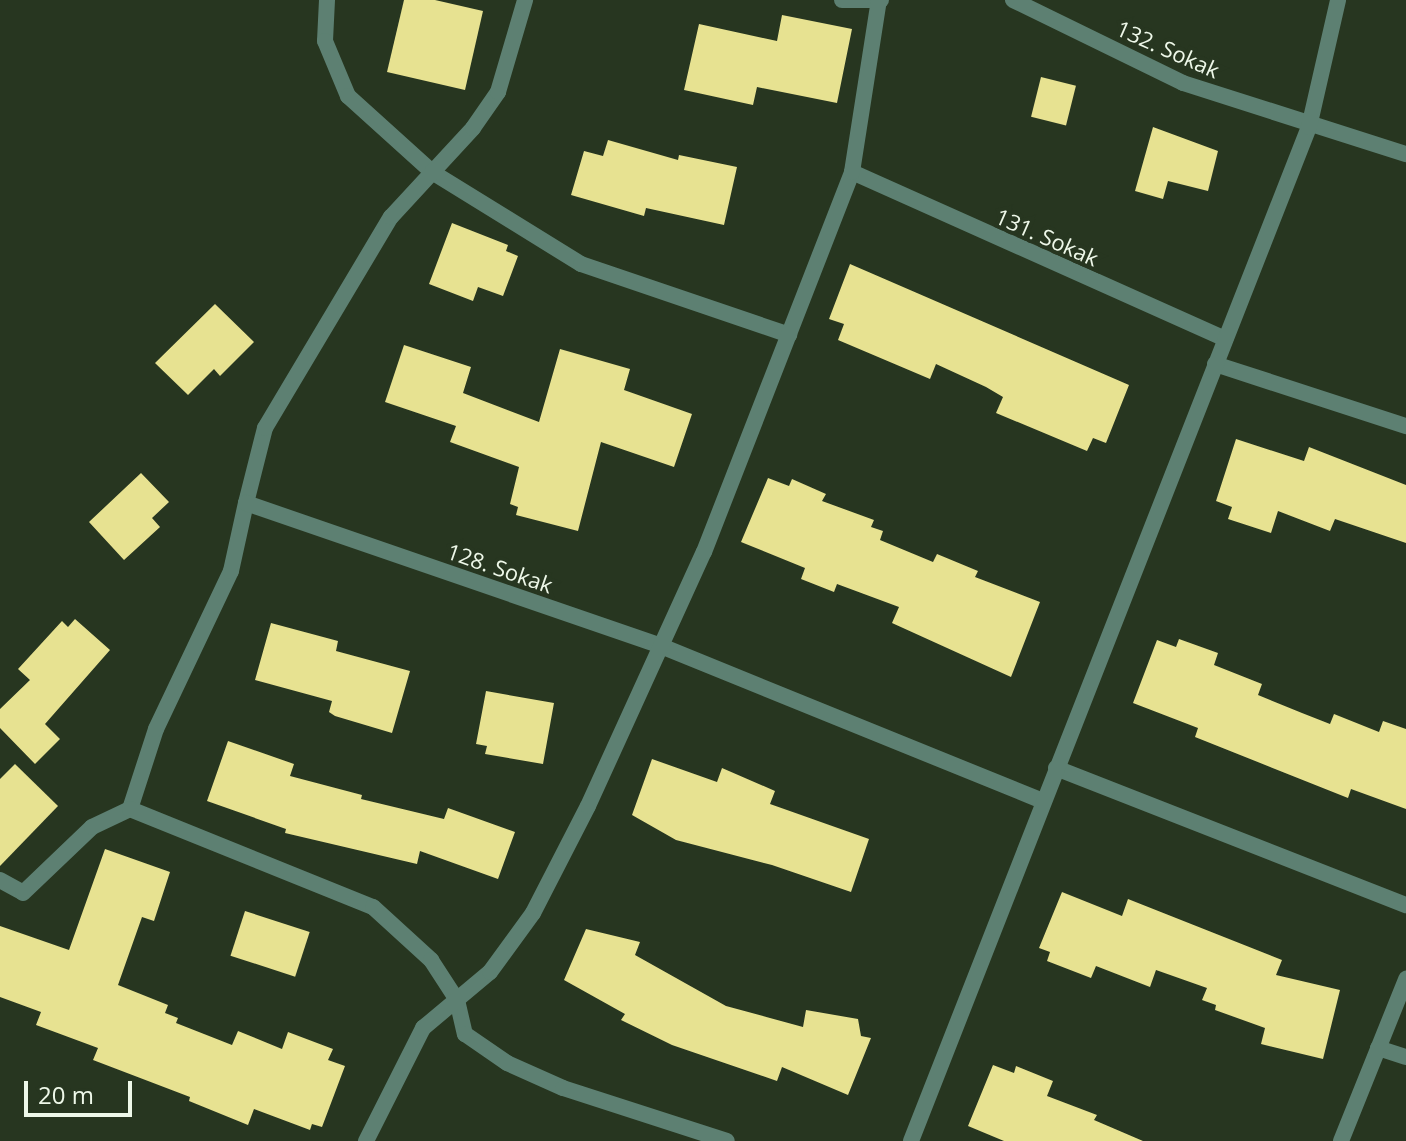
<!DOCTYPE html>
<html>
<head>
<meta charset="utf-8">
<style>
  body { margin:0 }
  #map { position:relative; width:1406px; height:1141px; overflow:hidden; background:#273620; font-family:"Open Sans",sans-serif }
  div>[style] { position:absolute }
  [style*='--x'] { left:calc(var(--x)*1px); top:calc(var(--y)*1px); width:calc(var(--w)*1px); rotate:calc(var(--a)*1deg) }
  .building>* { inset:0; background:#e7e291; transform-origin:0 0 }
  .street>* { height:16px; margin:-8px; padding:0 8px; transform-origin:8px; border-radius:8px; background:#5d8072 }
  span { translate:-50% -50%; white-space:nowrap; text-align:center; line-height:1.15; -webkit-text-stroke:8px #273620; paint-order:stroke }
  .street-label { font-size:22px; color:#eef8e9 }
  .scale { position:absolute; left:24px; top:1081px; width:108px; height:36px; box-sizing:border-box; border:4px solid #eef8e9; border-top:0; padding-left:10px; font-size:24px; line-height:28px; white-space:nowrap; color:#eef8e9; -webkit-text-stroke:6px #273620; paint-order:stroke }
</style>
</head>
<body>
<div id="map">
  <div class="building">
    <i style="clip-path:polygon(404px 0,435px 0,483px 11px,465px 90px,387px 72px)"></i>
    <i style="clip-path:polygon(782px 15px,852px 29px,837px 103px,757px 87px,753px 105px,684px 90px,699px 24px,777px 41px)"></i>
    <i style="left:1041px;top:77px;width:36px;height:41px;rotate:14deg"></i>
    <i style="clip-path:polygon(1153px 127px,1218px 151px,1208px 191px,1168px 181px,1163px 199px,1135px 191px)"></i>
    <i style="clip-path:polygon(608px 140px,678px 160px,679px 155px,737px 167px,724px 225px,646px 208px,644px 216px,571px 195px,584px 151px,603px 156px)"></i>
    <i style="clip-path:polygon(452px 223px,508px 245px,506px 251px,518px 256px,503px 296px,478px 287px,473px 301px,429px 284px)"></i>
    <i style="clip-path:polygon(850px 264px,1129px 385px,1106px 443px,1093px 438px,1087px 451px,996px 413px,1003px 397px,986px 387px,936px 364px,930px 379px,838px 340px,844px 324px,829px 319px)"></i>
    <i style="clip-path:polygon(215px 304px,254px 342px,220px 376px,214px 369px,188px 395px,155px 363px)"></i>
    <i style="clip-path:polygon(404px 345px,471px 367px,463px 393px,539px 422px,560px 349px,630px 369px,624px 390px,692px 414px,674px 467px,601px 442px,578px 531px,516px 515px,518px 507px,510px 504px,519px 467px,450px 442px,456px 426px,385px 402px)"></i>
    <i style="clip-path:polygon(1236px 439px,1304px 461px,1309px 447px,1406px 485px,1406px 543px,1335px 519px,1330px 531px,1278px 511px,1271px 533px,1228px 519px,1232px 507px,1216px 501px)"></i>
    <i style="clip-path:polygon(141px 473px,169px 502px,152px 518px,160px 527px,124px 560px,89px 522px)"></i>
    <i style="clip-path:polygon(768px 478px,789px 486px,792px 479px,826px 494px,822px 501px,874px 520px,871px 527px,883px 531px,880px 540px,933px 562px,937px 554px,978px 571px,975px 577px,1040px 602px,1011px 677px,892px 623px,899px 607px,837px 584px,834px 592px,801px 579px,805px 568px,741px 542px)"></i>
    <i style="clip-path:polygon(75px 619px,110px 650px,45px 724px,60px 739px,35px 764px,0 728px,0 709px,30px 680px,18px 669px,62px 621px,68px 627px)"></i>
    <i style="clip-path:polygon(271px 623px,338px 641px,336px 651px,410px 671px,392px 733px,335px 716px,329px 712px,332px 701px,255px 680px)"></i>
    <i style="clip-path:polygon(1179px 639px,1218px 653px,1214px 665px,1262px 684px,1258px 695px,1302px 713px,1330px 724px,1334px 714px,1379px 732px,1383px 721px,1406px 729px,1406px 809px,1351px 789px,1348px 798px,1195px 737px,1198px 728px,1133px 703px,1157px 640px,1176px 647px)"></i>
    <i style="clip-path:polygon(486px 691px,554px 703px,543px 764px,485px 754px,487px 746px,476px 744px)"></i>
    <i style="clip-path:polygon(228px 741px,294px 764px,290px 776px,362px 795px,361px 799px,444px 819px,448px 808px,515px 832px,498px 879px,420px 851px,417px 864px,285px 833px,286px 829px,207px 801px)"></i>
    <i style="clip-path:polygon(652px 759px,717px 782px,722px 768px,775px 791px,770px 804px,869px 839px,851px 892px,772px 865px,676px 840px,632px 815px)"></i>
    <i style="clip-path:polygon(15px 764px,58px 806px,0 866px,0 779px)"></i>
    <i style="clip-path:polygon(105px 849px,170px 872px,154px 921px,142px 917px,118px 985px,168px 1005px,165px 1013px,178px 1018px,176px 1023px,232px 1045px,238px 1031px,282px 1049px,288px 1032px,333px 1049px,328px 1060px,345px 1066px,322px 1127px,312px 1124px,310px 1130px,254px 1109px,248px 1125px,189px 1101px,190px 1097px,93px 1060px,98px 1048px,36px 1025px,41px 1012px,0 997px,0 926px,69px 950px)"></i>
    <i style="clip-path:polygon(1062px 892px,1122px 916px,1128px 899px,1282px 960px,1276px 975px,1340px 990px,1323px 1059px,1261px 1044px,1265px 1028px,1215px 1010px,1216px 1005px,1202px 1000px,1207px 988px,1156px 970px,1150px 987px,1096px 966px,1091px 978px,1047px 961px,1050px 952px,1039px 948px)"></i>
    <i style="left:245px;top:911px;width:68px;height:47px;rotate:18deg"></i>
    <i style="clip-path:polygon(586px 929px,640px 942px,635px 955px,726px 1006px,803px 1027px,806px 1010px,858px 1019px,861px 1036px,871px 1038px,848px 1095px,782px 1067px,777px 1081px,672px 1045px,621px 1020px,625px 1014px,564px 980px)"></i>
    <i style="clip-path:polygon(993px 1065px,1014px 1073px,1016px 1066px,1053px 1081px,1047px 1096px,1097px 1115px,1094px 1120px,1143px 1141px,1004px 1141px,968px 1126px)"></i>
  </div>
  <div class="street">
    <i style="--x:327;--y:0;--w:41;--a:92.8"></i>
    <i style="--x:325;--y:41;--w:60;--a:67.3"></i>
    <i style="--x:348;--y:96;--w:113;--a:42.1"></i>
    <i style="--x:432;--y:172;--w:175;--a:31.7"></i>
    <i style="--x:581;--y:264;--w:220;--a:18.8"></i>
    <i style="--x:842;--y:0;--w:39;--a:0"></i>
    <i style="--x:1013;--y:0;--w:189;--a:26"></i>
    <i style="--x:1183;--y:83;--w:234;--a:17.7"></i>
    <i style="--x:852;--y:172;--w:409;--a:24.1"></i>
    <i style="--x:1215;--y:364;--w:201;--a:18"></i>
    <i style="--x:246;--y:503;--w:77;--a:-75.8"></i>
    <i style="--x:265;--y:428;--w:246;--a:-59.2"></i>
    <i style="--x:391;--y:217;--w:121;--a:-47.3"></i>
    <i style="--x:473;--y:128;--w:44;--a:-55.2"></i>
    <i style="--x:498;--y:92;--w:96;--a:-73.6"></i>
    <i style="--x:1056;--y:768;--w:376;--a:21.4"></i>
    <i style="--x:130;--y:809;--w:84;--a:-72"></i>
    <i style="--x:156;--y:729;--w:175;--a:-64.6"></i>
    <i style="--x:231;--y:571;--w:70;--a:-77.6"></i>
    <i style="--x:246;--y:503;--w:439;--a:19"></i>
    <i style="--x:661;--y:646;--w:412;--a:22.1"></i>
    <i style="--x:0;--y:880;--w:26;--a:29"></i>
    <i style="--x:23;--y:893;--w:95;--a:-43.7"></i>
    <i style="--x:92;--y:827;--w:42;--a:-25.3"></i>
    <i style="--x:130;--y:809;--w:262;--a:22"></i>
    <i style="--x:373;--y:907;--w:79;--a:42.4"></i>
    <i style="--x:431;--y:960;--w:48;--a:57"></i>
    <i style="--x:457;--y:1000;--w:35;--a:77"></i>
    <i style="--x:465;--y:1034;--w:51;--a:34.6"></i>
    <i style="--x:507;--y:1063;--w:61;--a:24.1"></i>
    <i style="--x:563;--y:1088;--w:172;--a:17.9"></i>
    <i style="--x:1378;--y:1048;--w:29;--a:18"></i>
    <i style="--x:366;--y:1141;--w:127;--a:-63.2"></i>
    <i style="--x:423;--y:1028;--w:87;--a:-39.9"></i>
    <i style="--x:490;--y:972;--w:73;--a:-53.9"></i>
    <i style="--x:533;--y:913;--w:120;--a:-62.8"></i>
    <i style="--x:588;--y:806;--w:279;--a:-65.5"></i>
    <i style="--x:704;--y:552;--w:408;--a:-68.7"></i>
    <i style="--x:852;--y:172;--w:174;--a:-81.1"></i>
    <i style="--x:911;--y:1141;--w:1089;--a:-68.57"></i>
    <i style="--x:1309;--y:127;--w:130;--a:-77.1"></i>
    <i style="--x:1341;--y:1141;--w:175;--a:-68.1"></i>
  </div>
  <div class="street-label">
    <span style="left:1168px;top:49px;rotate:24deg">132. Sokak</span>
    <span style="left:1047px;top:237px;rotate:24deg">131. Sokak</span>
    <span style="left:500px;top:568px;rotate:19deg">128. Sokak</span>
  </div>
  <div class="scale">20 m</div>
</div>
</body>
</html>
